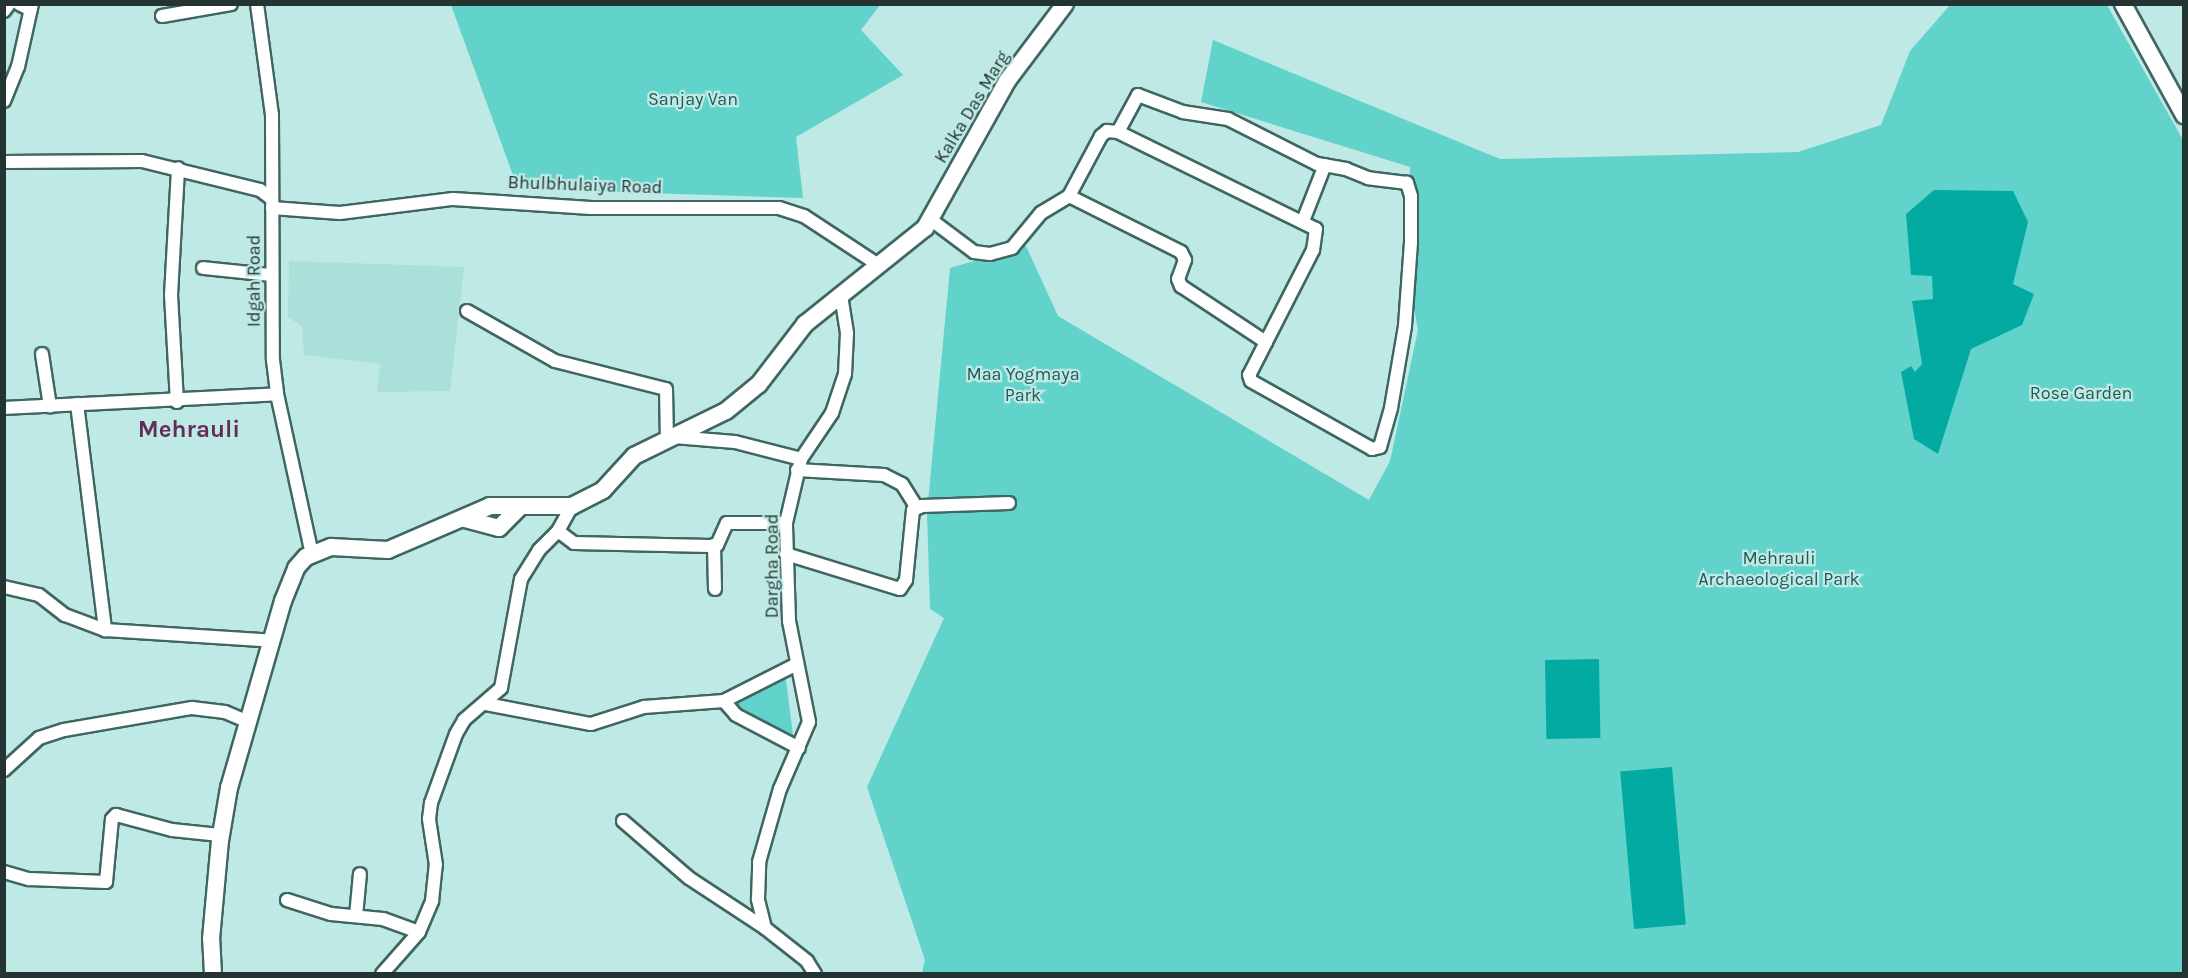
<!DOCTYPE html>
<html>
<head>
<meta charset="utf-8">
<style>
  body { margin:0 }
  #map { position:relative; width:2188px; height:978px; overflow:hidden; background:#bee9e4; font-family:Karla,sans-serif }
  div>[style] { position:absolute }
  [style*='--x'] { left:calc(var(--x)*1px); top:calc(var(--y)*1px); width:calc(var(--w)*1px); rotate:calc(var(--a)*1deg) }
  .built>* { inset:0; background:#abe0da }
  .green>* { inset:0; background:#62d3ca }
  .water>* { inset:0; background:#02aaa1; transform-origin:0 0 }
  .roads { filter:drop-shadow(2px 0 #3f6662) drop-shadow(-2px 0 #3f6662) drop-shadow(0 2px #3f6662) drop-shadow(0 -2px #3f6662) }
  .street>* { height:12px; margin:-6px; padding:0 6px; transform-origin:6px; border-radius:6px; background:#fff }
  .secondary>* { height:16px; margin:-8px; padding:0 8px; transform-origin:8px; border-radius:8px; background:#fff }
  span { translate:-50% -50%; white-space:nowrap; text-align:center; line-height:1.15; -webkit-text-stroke:4.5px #bee9e4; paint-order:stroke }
  .park-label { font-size:18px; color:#245a56 }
  .street-label { font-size:18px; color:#243433 }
  .district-label { font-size:24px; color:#652c57; font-weight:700 }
  .frame { position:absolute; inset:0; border:6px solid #243433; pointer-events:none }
</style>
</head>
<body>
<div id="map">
  <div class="built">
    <i style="clip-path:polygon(289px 261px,464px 267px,450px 391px,377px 392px,380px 364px,304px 355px,302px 326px,288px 317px)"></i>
  </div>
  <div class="green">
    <i style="clip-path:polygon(451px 5px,880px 5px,861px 30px,903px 75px,796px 137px,803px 198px,518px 189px)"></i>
    <i style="clip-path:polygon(1950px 5px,2107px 5px,2183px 140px,2183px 973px,922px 973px,925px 960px,867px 787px,944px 618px,930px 609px,927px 513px,950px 268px,1026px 246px,1058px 316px,1369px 500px,1390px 461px,1418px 330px,1407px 271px,1410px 167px,1201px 102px,1213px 40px,1500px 159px,1798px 152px,1881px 125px,1910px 51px)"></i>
    <i style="clip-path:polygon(785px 672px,794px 743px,731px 707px,734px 696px)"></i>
  </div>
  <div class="water">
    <i style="clip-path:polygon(1934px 190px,2013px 191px,2028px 222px,2013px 284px,2034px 294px,2022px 325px,1971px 349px,1938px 454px,1914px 439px,1901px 372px,1911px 366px,1915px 372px,1922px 364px,1912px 301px,1933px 299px,1932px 276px,1911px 275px,1906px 214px)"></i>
    <i style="left:1599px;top:659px;width:79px;height:54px;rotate:89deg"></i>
    <i style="left:1672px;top:767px;width:158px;height:52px;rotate:85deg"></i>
  </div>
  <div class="roads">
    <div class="street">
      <i style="--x:19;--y:4;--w:13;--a:27"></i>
      <i style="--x:257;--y:4;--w:112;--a:82.3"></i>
      <i style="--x:272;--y:115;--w:245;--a:89.8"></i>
      <i style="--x:273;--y:360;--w:34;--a:83"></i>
      <i style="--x:277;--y:394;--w:164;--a:77.7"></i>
      <i style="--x:4;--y:11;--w:9;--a:-54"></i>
      <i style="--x:162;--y:16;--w:70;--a:-9.9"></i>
      <i style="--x:4;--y:101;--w:37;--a:-68"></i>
      <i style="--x:18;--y:67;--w:65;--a:-77.5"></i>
      <i style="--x:4;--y:162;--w:138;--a:-0.4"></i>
      <i style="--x:142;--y:161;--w:122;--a:13.8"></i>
      <i style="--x:260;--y:190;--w:15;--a:37"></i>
      <i style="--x:1069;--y:196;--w:125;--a:26.6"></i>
      <i style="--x:1181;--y:252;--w:9;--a:63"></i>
      <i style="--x:1185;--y:260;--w:20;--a:110"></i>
      <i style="--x:1178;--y:279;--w:8;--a:67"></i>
      <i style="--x:1181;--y:286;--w:102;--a:33.4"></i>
      <i style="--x:1266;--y:342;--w:37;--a:117"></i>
      <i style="--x:1249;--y:375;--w:6;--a:72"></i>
      <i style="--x:1251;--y:381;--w:139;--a:29.3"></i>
      <i style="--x:1372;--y:449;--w:8;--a:-14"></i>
      <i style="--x:1380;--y:447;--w:41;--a:-74.2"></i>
      <i style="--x:1391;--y:408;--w:83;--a:-80.3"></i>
      <i style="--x:1405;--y:326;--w:84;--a:-85.9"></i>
      <i style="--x:1411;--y:242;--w:46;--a:-90"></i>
      <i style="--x:1411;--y:196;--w:14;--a:-107"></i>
      <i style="--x:1407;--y:183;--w:39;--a:-173"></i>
      <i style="--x:1368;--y:178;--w:24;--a:-158"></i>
      <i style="--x:1346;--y:169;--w:29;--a:-170"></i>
      <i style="--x:1317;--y:164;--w:100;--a:-153.2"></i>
      <i style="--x:1228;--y:119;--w:46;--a:-171.2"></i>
      <i style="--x:1183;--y:112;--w:48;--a:-159.3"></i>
      <i style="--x:1138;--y:95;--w:42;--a:118.4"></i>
      <i style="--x:272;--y:208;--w:68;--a:4.2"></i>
      <i style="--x:340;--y:213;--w:114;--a:-7.1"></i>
      <i style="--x:453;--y:199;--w:138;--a:3.7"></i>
      <i style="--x:591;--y:208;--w:188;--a:0"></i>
      <i style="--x:779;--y:208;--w:26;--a:18"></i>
      <i style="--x:804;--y:216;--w:91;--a:33.3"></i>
      <i style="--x:930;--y:219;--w:55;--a:36.9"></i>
      <i style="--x:974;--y:252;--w:16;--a:7"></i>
      <i style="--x:990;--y:254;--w:23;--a:-15"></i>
      <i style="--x:1012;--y:248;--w:45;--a:-50.4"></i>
      <i style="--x:1041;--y:213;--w:33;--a:-31"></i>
      <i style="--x:1069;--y:196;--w:68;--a:-61.9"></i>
      <i style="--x:1101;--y:136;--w:8;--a:-40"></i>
      <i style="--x:1107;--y:131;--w:11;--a:5"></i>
      <i style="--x:1118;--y:132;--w:220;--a:26.1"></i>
      <i style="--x:1316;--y:229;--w:21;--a:98"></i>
      <i style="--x:1313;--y:250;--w:103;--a:117.1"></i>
      <i style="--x:1303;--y:221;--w:60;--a:-68.6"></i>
      <i style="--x:203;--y:268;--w:68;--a:5.9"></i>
      <i style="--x:467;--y:311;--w:101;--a:29.6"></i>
      <i style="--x:555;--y:361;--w:114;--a:14.2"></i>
      <i style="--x:666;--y:389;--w:51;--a:88.9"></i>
      <i style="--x:42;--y:354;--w:53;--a:81.3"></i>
      <i style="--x:177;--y:402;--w:107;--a:-93.2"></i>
      <i style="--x:171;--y:295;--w:127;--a:-86.8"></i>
      <i style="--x:77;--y:404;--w:228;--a:82.9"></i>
      <i style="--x:4;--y:408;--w:273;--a:-2.9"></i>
      <i style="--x:674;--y:437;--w:61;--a:4.7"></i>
      <i style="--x:735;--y:442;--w:68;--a:14.4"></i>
      <i style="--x:797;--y:470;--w:87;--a:3.3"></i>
      <i style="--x:884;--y:475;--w:20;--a:27"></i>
      <i style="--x:902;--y:484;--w:28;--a:58"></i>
      <i style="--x:558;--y:531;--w:20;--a:37"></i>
      <i style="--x:574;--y:543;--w:136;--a:1.3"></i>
      <i style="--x:710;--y:546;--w:7;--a:-8"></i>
      <i style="--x:717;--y:545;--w:24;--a:-66"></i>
      <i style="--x:727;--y:523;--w:59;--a:0"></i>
      <i style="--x:714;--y:545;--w:44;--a:88.7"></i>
      <i style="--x:786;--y:554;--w:119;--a:17.1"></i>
      <i style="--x:900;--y:589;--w:11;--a:-56"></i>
      <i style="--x:906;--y:580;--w:70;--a:-84.3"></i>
      <i style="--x:913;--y:510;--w:10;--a:-24"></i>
      <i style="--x:922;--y:506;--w:87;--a:-2"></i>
      <i style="--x:4;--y:587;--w:36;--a:13"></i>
      <i style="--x:39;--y:595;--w:33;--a:38"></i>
      <i style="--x:65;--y:615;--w:43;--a:20.6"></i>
      <i style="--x:105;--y:630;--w:168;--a:3.7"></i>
      <i style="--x:724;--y:701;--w:18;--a:49"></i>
      <i style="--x:736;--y:715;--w:71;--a:27.6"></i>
      <i style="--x:486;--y:704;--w:107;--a:10.8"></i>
      <i style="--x:591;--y:724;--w:56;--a:-17.8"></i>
      <i style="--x:644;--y:707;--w:80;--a:-4.3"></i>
      <i style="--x:724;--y:701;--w:80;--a:-26.9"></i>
      <i style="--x:4;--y:770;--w:47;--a:-42.4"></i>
      <i style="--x:39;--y:738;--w:26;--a:-18"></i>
      <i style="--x:64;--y:730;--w:130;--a:-9.8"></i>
      <i style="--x:192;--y:708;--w:33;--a:7"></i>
      <i style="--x:225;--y:712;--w:25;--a:23"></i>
      <i style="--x:623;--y:821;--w:87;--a:40.8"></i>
      <i style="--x:689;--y:878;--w:91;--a:33.3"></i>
      <i style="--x:4;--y:872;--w:26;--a:16"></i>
      <i style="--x:29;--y:879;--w:77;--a:2.2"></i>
      <i style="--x:106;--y:882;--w:63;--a:-84.6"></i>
      <i style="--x:112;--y:819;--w:6;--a:-45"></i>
      <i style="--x:116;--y:815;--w:58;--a:15"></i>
      <i style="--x:172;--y:830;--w:48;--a:5.9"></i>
      <i style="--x:287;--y:900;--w:46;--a:17.7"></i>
      <i style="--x:331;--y:914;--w:52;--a:5.5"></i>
      <i style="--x:383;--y:919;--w:38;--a:20"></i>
      <i style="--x:356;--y:916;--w:42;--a:-84.6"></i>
      <i style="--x:382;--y:974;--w:56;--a:-48.6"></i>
      <i style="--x:419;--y:932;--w:34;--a:-67"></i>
      <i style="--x:432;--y:901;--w:36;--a:-84"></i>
      <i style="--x:436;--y:865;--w:47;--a:-98.7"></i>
      <i style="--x:429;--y:819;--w:16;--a:-83"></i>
      <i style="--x:431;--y:803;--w:73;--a:-70.1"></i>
      <i style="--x:456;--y:734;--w:16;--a:-60"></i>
      <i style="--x:464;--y:720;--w:49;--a:-40.9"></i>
      <i style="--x:501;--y:688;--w:111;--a:-79.6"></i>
      <i style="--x:521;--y:579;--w:34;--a:-58"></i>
      <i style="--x:539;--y:550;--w:27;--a:-45"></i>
      <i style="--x:558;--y:531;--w:29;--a:-61"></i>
      <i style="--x:815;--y:974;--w:15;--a:-122"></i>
      <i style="--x:807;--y:961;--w:53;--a:-141.8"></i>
      <i style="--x:765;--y:928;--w:30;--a:-104"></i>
      <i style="--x:758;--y:899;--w:37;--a:-88"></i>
      <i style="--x:759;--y:862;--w:76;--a:-74"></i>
      <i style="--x:780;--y:789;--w:73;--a:-66.6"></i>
      <i style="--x:809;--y:722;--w:103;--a:-101.2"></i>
      <i style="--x:789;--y:621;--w:98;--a:-91.8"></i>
      <i style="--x:786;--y:523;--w:66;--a:-76.8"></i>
      <i style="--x:801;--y:459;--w:55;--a:-56"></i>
      <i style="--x:832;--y:413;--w:41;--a:-71.6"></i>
      <i style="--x:845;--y:374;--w:41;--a:-87.2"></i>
      <i style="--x:847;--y:333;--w:39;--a:-99"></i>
    </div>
    <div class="secondary">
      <i style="--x:2123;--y:4;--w:127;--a:61.2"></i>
      <i style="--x:465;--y:519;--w:35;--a:15"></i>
      <i style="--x:499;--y:528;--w:28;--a:-45"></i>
      <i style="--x:213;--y:974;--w:35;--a:-93"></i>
      <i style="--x:211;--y:939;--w:98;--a:-84.8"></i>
      <i style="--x:220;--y:841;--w:54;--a:-80.4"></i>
      <i style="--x:229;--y:788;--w:195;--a:-73.9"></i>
      <i style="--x:283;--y:601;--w:35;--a:-68"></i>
      <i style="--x:296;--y:568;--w:15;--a:-48"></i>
      <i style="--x:306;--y:557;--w:27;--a:-22"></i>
      <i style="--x:331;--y:547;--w:57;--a:3"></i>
      <i style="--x:388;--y:550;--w:111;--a:-23.3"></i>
      <i style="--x:490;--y:506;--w:82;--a:0"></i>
      <i style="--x:572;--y:506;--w:35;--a:-27"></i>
      <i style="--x:603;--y:490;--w:46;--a:-47.6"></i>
      <i style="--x:634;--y:456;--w:102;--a:-26.1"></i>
      <i style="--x:726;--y:411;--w:43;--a:-39.3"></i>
      <i style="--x:759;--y:384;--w:76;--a:-52.5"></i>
      <i style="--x:805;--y:324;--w:154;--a:-38.7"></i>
      <i style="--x:925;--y:228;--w:168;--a:-60.8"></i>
      <i style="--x:1007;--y:81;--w:96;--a:-53"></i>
    </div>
  </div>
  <div class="park-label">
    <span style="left:693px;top:99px">Sanjay Van</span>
    <span style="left:1023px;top:385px">Maa Yogmaya<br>Park</span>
    <span style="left:2081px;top:393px">Rose Garden</span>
    <span style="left:1779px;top:569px">Mehrauli<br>Archaeological Park</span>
  </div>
  <div class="street-label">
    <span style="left:972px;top:107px;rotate:-59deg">Kalka Das Marg</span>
    <span style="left:585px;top:185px;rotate:2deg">Bhulbhulaiya Road</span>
    <span style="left:254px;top:281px;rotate:-90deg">Idgah Road</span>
    <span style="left:772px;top:566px;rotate:-90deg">Dargha Road</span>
  </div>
  <div class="district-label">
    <span style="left:189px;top:430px">Mehrauli</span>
  </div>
  <div class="frame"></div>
</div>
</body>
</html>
